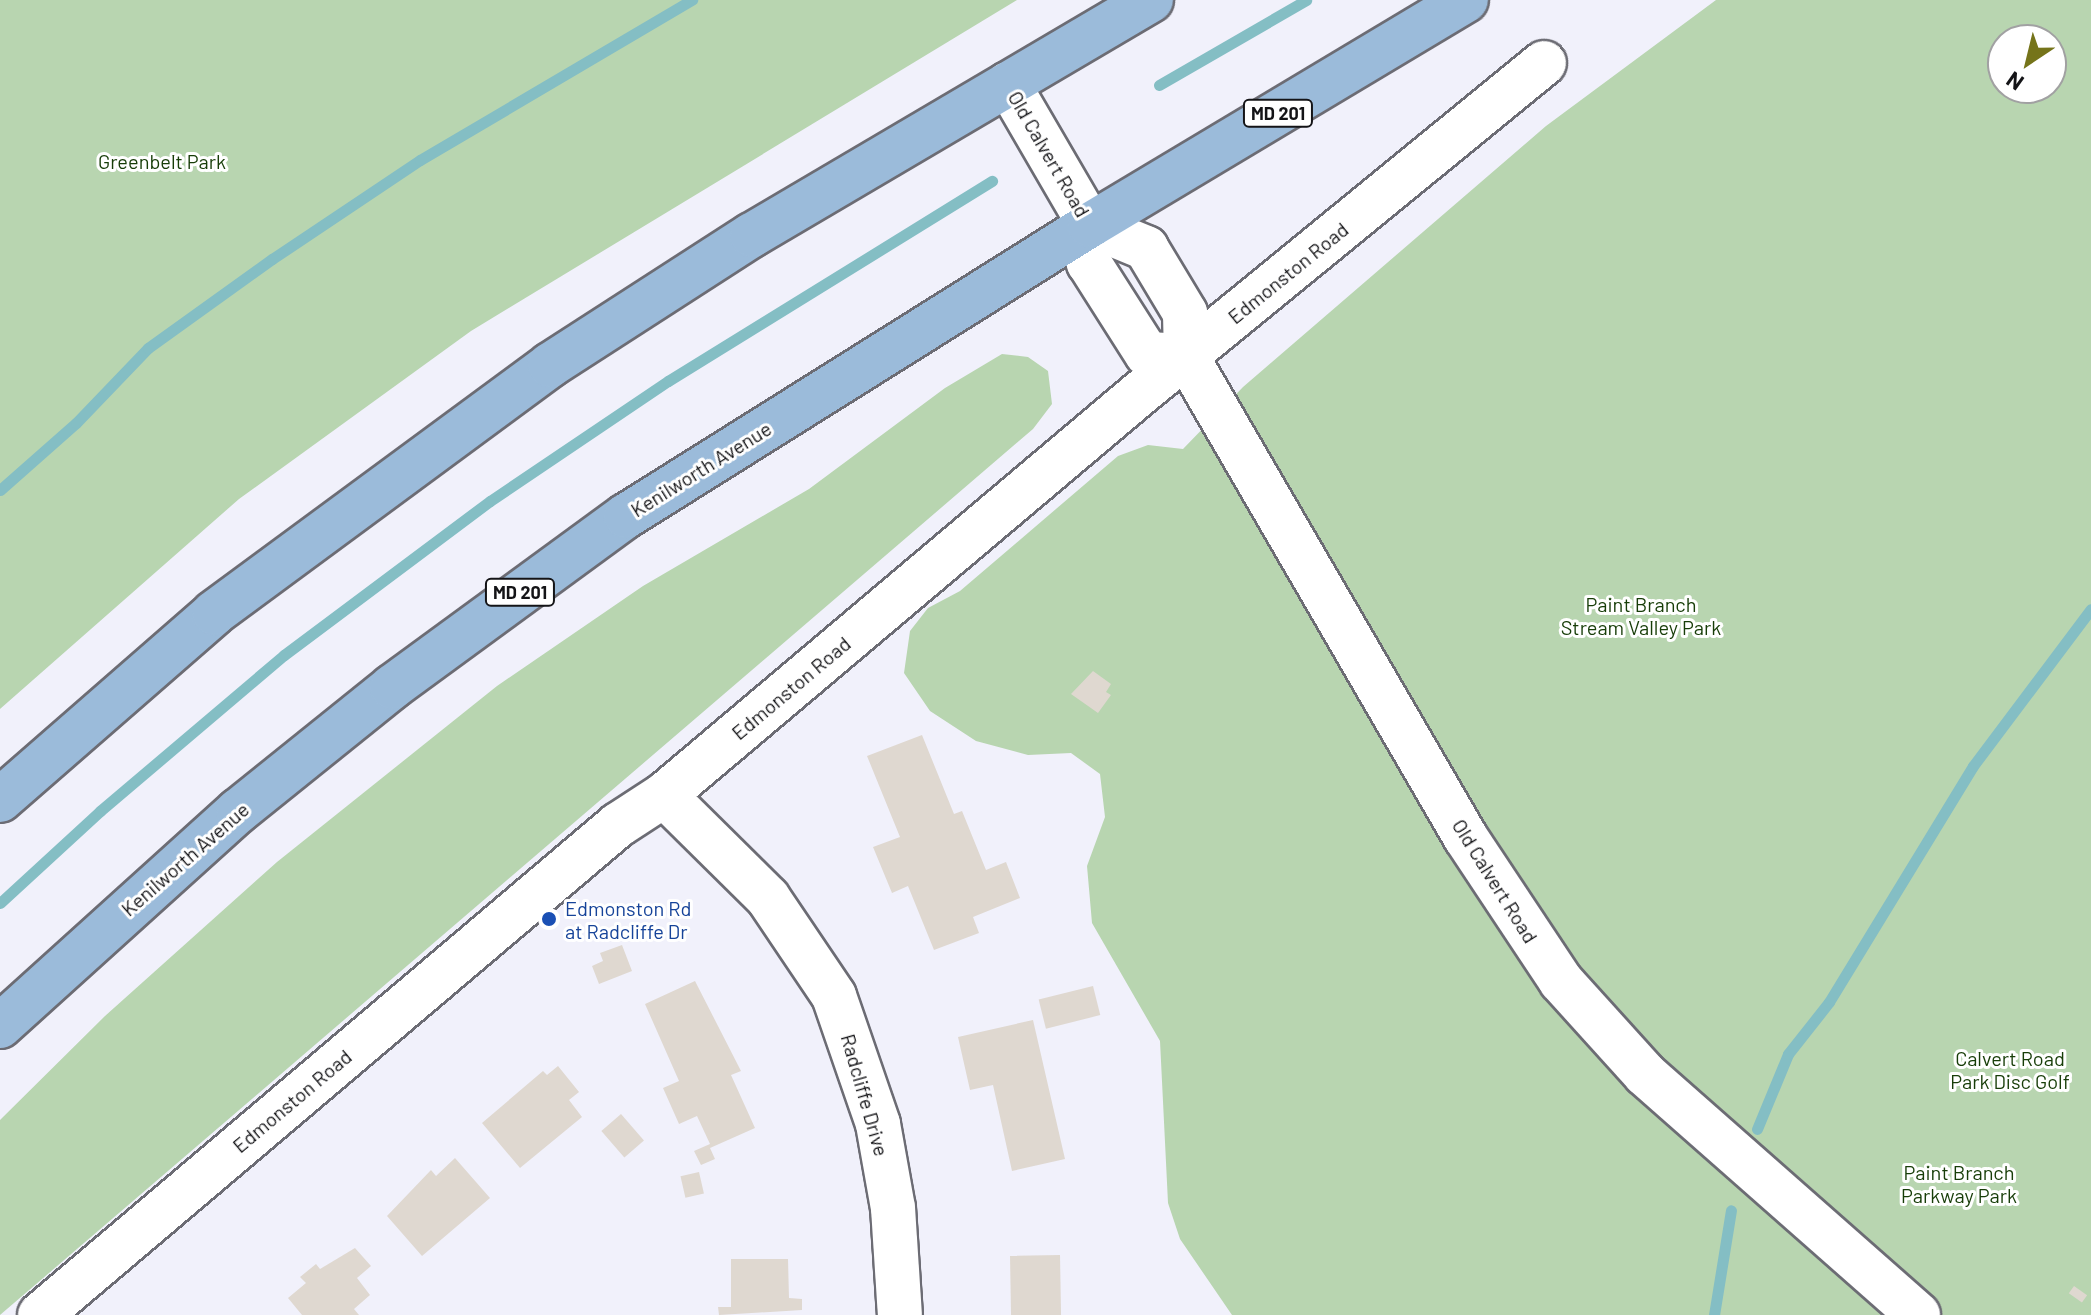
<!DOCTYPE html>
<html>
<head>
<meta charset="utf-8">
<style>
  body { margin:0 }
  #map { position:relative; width:2091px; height:1315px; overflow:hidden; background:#f1f1fb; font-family:Barlow,sans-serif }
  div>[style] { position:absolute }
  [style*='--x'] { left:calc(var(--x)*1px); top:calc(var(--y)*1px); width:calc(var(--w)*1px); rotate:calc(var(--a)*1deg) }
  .green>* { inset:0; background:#b8d5b0 }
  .stream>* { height:11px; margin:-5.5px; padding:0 5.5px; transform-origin:5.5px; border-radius:5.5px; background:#84bec4 }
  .building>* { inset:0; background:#dfd8d0; transform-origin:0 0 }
  .roads { filter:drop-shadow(2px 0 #6c6c74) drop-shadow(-2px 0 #6c6c74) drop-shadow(0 2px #6c6c74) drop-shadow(0 -2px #6c6c74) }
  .minor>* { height:44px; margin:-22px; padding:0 22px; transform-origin:22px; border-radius:22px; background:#fff }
  .major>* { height:44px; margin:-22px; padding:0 22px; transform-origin:22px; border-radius:22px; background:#9bbbda }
  .dots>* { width:22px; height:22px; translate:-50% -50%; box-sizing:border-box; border:4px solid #fff; border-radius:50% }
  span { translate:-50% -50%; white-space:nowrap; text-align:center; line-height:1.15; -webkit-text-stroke:6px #fff; paint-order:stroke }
  .shield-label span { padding:2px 6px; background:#fff; border:2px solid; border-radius:6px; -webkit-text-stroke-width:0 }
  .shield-label { font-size:18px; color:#141417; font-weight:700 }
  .street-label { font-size:20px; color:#141417 }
  .park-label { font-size:20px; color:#173d08 }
  .transit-label { font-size:20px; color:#164399 }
  .left { translate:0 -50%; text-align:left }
  .north { position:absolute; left:1987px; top:24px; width:80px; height:80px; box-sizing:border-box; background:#fff; border:2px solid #a1a1a2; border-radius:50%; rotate:215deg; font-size:22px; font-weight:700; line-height:32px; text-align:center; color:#141417 }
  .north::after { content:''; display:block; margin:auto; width:28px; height:36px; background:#75741a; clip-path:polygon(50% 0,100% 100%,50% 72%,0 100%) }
</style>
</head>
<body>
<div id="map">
  <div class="green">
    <i style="clip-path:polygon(0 0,1017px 0,471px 331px,239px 499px,0 709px)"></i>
    <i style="clip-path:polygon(evenodd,1716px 0,2091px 0,2091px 1315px,1232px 1315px,1180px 1239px,1168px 1203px,1160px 1041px,1092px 923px,1087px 866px,1105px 817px,1100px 774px,1071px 753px,1028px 755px,976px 741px,930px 711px,904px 673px,910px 631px,928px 608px,960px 591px,1118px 456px,1148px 445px,1183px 449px,1243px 387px,1546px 126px,1716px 0,2003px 40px,2051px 40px,2051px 88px,2003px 88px,2003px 40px)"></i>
    <i style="clip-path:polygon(1002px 354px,1028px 357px,1048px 371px,1052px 404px,1033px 429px,0 1315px,0 1120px,105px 1016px,277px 862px,497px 686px,643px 586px,809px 489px,945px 388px)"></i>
  </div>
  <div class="stream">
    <i style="--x:1159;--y:85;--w:170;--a:-30"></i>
    <i style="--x:0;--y:490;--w:101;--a:-41.4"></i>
    <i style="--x:76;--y:423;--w:104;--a:-46.2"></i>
    <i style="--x:148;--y:348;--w:153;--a:-35.7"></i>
    <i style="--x:272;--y:259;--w:178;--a:-33.8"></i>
    <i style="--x:420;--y:160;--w:316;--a:-30.5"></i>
    <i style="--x:0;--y:903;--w:136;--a:-42.6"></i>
    <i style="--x:100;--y:811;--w:241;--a:-40.3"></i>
    <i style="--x:284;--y:655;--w:257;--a:-36.8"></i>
    <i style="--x:490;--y:501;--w:215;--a:-34"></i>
    <i style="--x:668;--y:381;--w:381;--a:-31.7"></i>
    <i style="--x:1757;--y:1129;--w:81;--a:-67.5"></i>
    <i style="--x:1788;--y:1054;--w:66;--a:-51.7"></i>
    <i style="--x:1829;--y:1002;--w:276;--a:-58.6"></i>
    <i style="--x:1973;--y:766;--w:196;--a:-53.1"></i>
    <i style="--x:1714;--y:1315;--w:106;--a:-80.8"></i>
  </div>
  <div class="building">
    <i style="clip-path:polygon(1093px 671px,1111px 684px,1106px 692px,1111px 695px,1098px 713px,1071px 694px)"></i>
    <i style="clip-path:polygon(922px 735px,954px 814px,962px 811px,986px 870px,1006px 862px,1020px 898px,973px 917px,979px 933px,934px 950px,908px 886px,892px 893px,873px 847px,900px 837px,867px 756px)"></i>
    <i style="clip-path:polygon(622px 945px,632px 971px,599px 984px,592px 966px,603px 961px,600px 953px)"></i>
    <i style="clip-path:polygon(695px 981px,741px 1071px,731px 1075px,755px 1128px,710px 1148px,715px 1159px,701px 1165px,694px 1151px,710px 1144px,697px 1116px,679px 1124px,663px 1088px,679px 1081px,645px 1004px)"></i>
    <i style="left:1093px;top:986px;width:30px;height:56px;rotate:76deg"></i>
    <i style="clip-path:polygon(1033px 1020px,1065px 1159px,1012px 1171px,993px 1085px,970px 1090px,958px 1037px)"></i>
    <i style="clip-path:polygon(558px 1066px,579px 1092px,569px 1100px,582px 1117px,520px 1168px,482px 1123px,543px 1071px,547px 1075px)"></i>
    <i style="left:621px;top:1114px;width:35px;height:26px;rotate:49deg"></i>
    <i style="clip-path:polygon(455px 1158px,490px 1198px,422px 1256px,387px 1216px,431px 1170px,436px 1176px)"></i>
    <i style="left:699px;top:1172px;width:22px;height:19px;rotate:77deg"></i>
    <i style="clip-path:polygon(355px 1248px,371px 1266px,357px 1278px,370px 1295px,354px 1309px,359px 1315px,302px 1315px,288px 1298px,306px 1283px,300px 1277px,316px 1264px,320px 1269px)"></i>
    <i style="left:1060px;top:1255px;width:60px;height:50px;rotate:89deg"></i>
    <i style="clip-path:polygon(731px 1259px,788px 1259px,789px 1298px,802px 1299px,802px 1310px,719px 1315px,718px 1307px,731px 1307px)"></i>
    <i style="left:2074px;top:1286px;width:16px;height:9px;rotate:35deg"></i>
  </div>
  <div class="roads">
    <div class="minor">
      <i style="--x:1008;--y:84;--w:163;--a:59.8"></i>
      <i style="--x:1090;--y:225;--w:38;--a:92"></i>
      <i style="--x:1089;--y:263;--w:108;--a:57.5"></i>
      <i style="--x:1147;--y:354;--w:39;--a:3"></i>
      <i style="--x:1090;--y:225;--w:61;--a:22.3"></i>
      <i style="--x:1146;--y:248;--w:76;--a:59"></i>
      <i style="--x:1185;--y:313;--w:43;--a:88.7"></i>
      <i style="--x:1186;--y:356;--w:557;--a:59.85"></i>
      <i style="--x:1466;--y:838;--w:172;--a:56.4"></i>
      <i style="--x:1561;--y:981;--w:125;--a:47.9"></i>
      <i style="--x:1645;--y:1074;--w:364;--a:41.4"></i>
      <i style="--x:664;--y:795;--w:146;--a:44.7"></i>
      <i style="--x:768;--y:898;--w:118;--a:56"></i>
      <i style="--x:834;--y:996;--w:135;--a:71"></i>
      <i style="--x:878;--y:1124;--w:85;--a:79.9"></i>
      <i style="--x:893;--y:1208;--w:107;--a:86.3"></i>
      <i style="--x:40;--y:1315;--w:758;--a:-40.29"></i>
      <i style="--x:618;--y:825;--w:55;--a:-33.1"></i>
      <i style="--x:664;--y:795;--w:622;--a:-40.17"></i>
      <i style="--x:1139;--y:394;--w:523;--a:-39.26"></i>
    </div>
    <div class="major">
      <i style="--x:0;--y:800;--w:284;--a:-41.1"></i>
      <i style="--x:214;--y:613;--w:418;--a:-36.4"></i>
      <i style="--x:550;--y:365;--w:240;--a:-32.8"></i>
      <i style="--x:752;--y:235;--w:463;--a:-30.5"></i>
      <i style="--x:0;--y:1026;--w:321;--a:-42.1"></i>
      <i style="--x:238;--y:811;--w:198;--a:-38.8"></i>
      <i style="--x:392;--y:687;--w:290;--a:-36.2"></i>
      <i style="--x:626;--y:516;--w:548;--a:-32.09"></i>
      <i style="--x:1090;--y:225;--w:438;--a:-30.9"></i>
    </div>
  </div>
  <div class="dots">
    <i style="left:549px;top:919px;background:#1a4fb4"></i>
  </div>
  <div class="shield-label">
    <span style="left:1278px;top:113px">MD 201</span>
    <span style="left:520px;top:592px">MD 201</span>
  </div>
  <div class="street-label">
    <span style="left:1049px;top:154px;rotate:60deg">Old Calvert Road</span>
    <span style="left:1288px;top:273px;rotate:-39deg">Edmonston Road</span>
    <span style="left:701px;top:469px;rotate:-32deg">Kenilworth Avenue</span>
    <span style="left:791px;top:688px;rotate:-40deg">Edmonston Road</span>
    <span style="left:185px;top:859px;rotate:-41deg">Kenilworth Avenue</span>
    <span style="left:1495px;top:881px;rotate:58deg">Old Calvert Road</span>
    <span style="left:865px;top:1095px;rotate:74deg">Radcliffe Drive</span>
    <span style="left:292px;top:1101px;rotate:-40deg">Edmonston Road</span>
  </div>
  <div class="park-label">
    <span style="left:162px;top:161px">Greenbelt Park</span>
    <span style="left:1641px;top:616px">Paint Branch<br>Stream Valley Park</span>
    <span style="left:2010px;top:1070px">Calvert Road<br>Park Disc Golf</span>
    <span style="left:1959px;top:1184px">Paint Branch<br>Parkway Park</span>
  </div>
  <div class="transit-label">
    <span class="left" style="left:565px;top:920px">Edmonston Rd<br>at Radcliffe Dr</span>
  </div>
  <div class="north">N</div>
</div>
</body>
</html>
